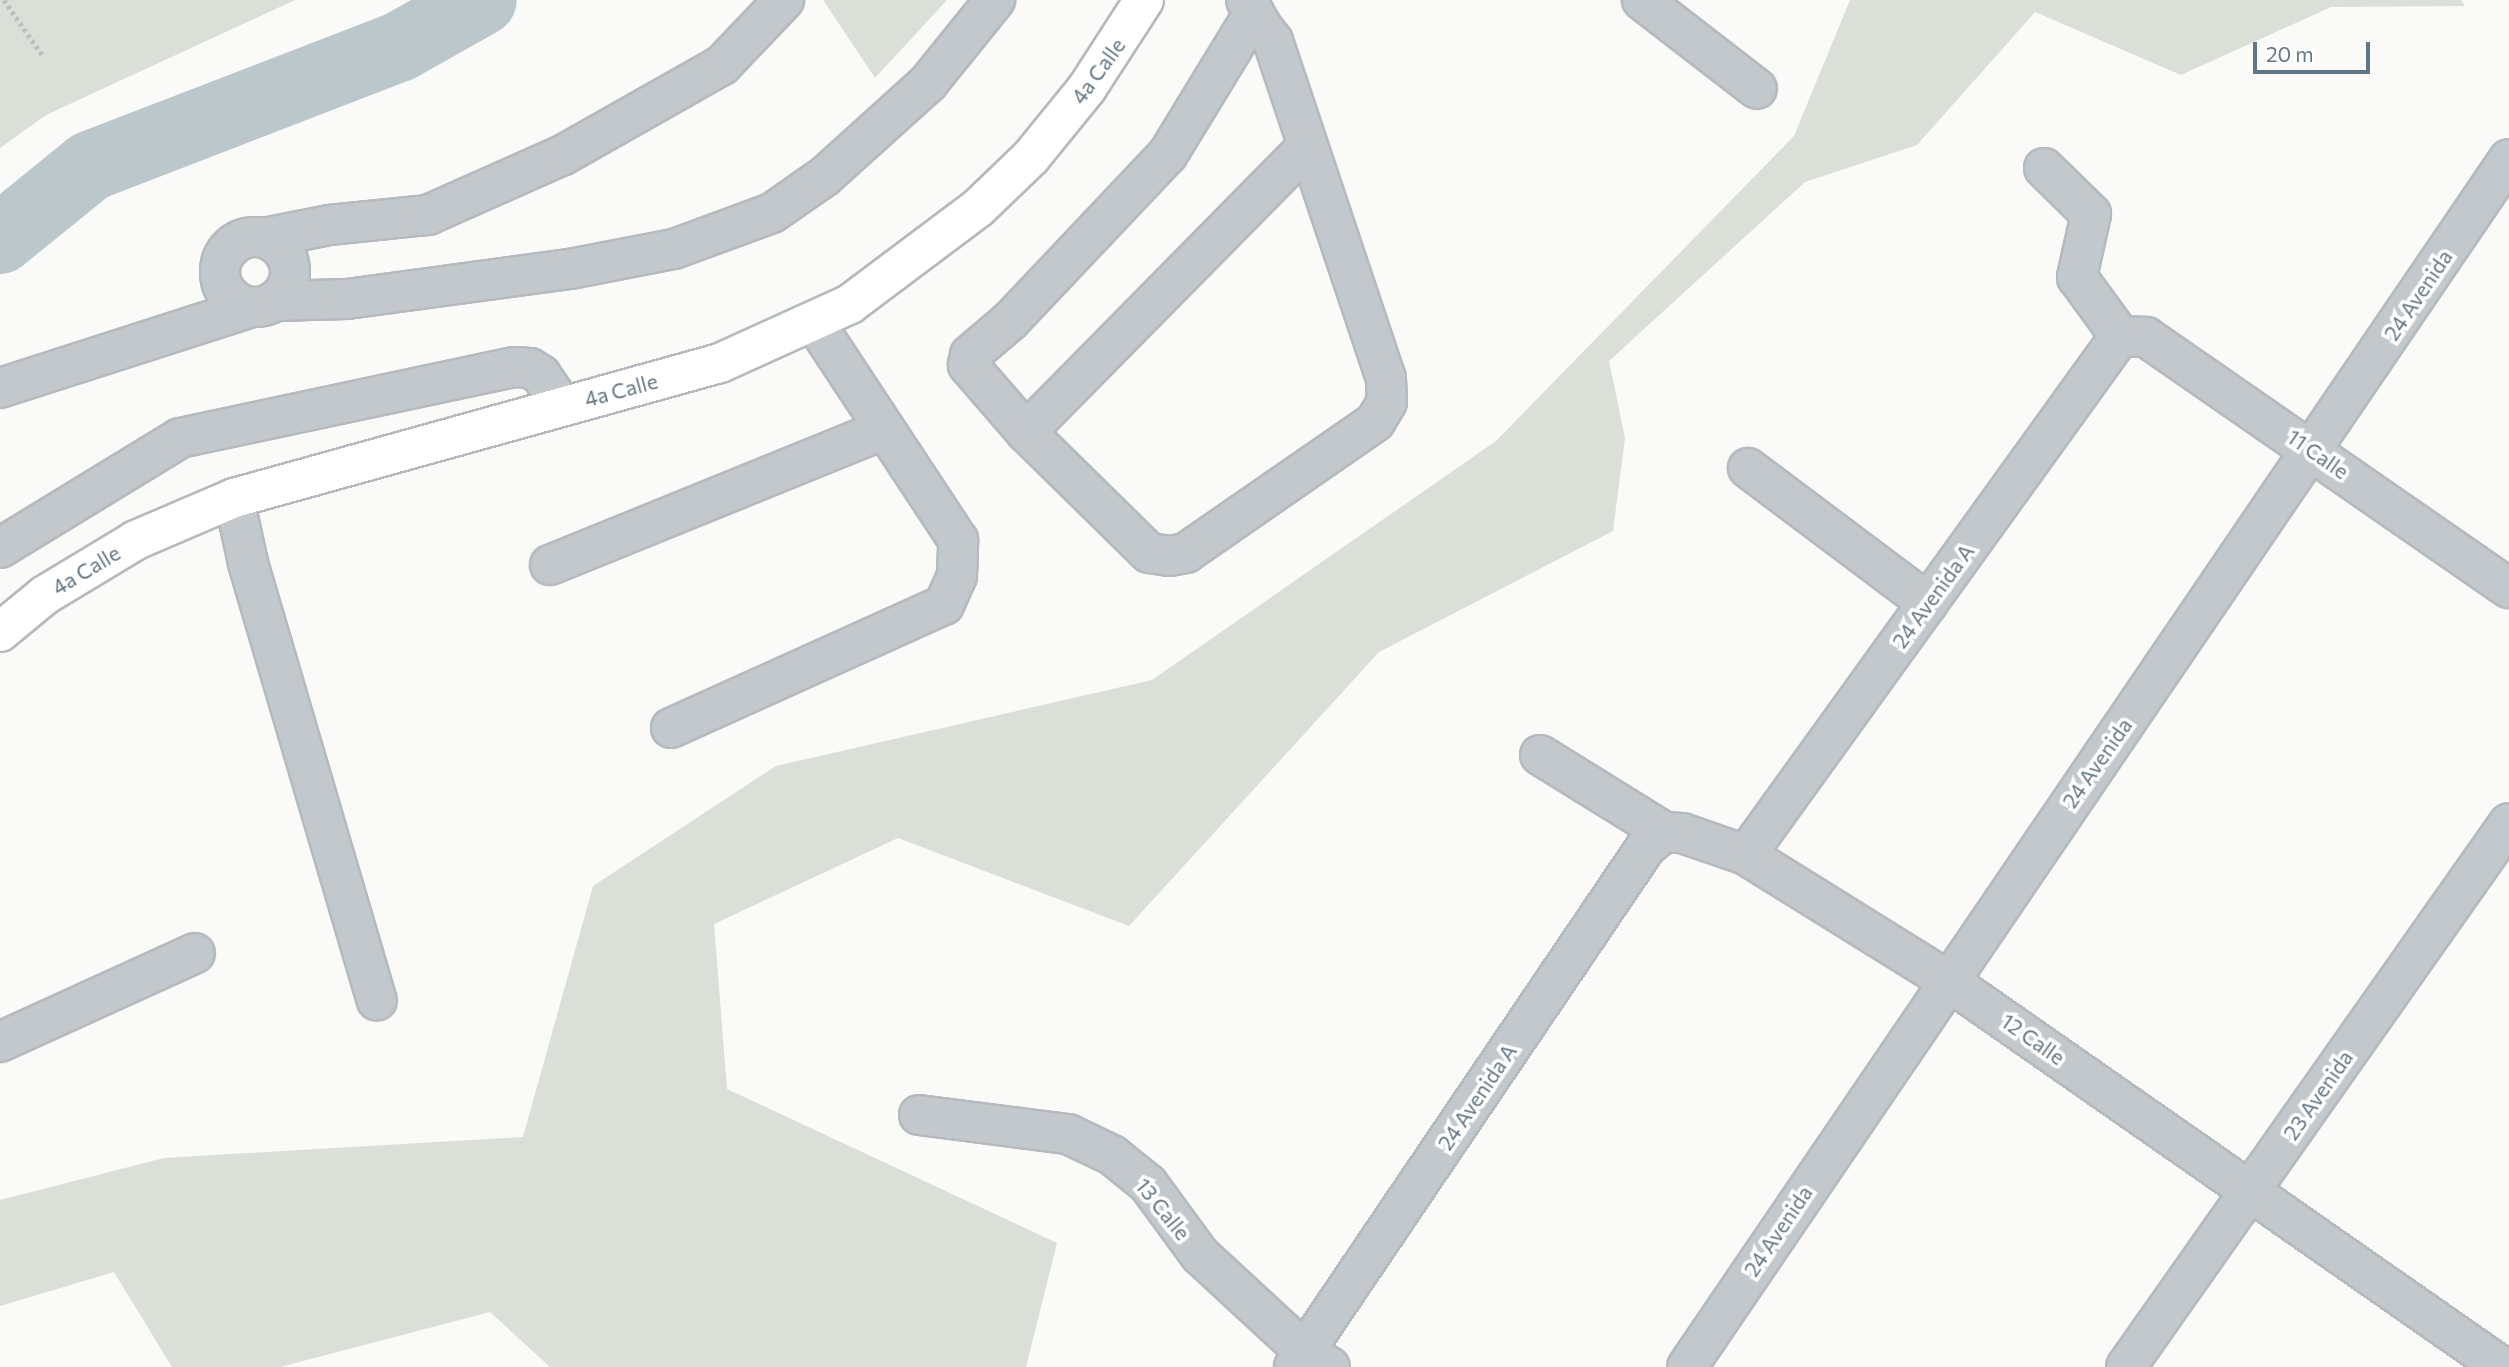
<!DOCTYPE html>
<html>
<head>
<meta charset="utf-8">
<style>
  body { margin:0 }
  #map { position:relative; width:2509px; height:1367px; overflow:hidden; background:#fafaf8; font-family:Commissioner,sans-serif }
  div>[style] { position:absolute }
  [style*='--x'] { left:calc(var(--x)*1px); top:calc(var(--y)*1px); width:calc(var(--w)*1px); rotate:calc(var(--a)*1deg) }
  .green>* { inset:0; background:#dadfd7 }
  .river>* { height:70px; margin:-35px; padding:0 35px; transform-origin:35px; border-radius:35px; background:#bbc7cb }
  .path>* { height:4.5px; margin-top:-2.25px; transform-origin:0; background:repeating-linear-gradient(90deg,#bbbfc2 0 3.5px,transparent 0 7px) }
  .roads { filter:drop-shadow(2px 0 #b5babe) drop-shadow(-2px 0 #b5babe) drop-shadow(0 2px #b5babe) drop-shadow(0 -2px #b5babe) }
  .minor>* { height:38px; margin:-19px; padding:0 19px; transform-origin:19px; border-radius:19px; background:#c3c8cc }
  .minor>.ring { margin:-19px; padding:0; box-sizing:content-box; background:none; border:38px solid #c3c8cc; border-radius:50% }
  .major>* { height:38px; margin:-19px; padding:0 19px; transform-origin:19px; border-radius:19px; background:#fff }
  span { translate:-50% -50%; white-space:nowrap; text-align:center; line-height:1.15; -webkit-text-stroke:7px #fff; paint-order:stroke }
  .street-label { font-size:21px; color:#657683 }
  .scale { position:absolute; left:2253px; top:42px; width:117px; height:32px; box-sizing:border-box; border:4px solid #657683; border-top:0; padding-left:9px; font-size:21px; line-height:24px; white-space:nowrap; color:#657683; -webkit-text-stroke:5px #fff; paint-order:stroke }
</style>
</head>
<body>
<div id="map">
  <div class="green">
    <i style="clip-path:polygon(0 0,295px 0,46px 115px,0 148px)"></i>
    <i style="clip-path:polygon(823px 0,947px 0,875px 78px)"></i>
    <i style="clip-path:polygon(1850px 0,2461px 0,2465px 6px,2331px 7px,2181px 75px,2035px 12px,1917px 145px,1805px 182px,1609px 361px,1625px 438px,1613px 531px,1379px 652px,1129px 926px,898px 838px,714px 924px,727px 1089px,1057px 1243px,1026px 1367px,550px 1367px,490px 1312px,280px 1367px,172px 1367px,114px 1272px,0 1306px,0 1200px,164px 1158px,523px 1137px,593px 886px,776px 766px,1152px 680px,1496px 441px,1794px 136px)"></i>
  </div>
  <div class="river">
    <i style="--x:0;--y:239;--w:116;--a:-39"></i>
    <i style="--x:90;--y:166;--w:331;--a:-21.1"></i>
    <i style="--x:399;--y:47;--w:95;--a:-29.5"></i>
  </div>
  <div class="path">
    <i style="--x:4;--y:0;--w:68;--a:55.1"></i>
  </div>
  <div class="roads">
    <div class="minor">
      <i style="--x:1246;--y:0;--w:15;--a:58"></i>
      <i style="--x:1254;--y:13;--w:16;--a:60"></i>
      <i style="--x:1262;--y:27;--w:18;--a:52"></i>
      <i style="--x:1273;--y:41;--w:355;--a:71.5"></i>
      <i style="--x:1386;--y:378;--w:24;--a:88"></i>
      <i style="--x:1387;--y:402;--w:23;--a:121"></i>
      <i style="--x:1375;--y:422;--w:230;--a:145.3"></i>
      <i style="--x:1186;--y:553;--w:17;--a:170"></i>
      <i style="--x:1169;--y:556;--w:20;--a:-171"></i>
      <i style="--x:1149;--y:553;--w:173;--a:-135.5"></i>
      <i style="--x:1026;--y:432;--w:89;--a:-130.9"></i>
      <i style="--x:968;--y:365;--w:10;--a:-79"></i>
      <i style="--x:970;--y:355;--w:54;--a:-40.5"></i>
      <i style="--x:1011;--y:320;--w:228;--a:-46.6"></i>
      <i style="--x:1168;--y:154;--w:165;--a:-58.6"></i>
      <i style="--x:1642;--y:0;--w:145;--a:37.7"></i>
      <i style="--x:2044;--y:168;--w:66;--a:44.4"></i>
      <i style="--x:2091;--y:214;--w:65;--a:102.5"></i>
      <i style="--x:2077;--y:277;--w:73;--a:53.9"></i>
      <i class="ring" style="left:220px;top:237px;width:32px;height:32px"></i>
      <i style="--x:264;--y:238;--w:66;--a:-11.3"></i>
      <i style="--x:329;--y:225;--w:100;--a:-5.8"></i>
      <i style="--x:428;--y:215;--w:148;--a:-24"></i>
      <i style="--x:563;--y:155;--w:183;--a:-29.5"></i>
      <i style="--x:722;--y:65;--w:90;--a:-46.4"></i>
      <i style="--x:275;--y:301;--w:72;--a:-1.6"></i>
      <i style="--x:347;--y:299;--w:225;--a:-7.7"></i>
      <i style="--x:570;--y:269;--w:106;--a:-10.9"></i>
      <i style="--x:674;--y:249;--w:104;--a:-20.2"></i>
      <i style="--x:772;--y:213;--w:65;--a:-34.9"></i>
      <i style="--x:825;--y:176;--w:139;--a:-42.1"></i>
      <i style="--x:928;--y:83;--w:107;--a:-51.1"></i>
      <i style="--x:2120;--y:336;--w:26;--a:2"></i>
      <i style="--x:2146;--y:337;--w:441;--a:34.7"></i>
      <i style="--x:0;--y:388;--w:265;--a:-17.8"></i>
      <i style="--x:1026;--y:432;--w:400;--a:-45.4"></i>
      <i style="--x:1748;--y:468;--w:225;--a:36.9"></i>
      <i style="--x:234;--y:498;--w:66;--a:77.8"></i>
      <i style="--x:248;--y:563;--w:456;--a:73.6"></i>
      <i style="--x:0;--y:548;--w:211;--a:-31.4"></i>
      <i style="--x:180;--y:438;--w:342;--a:-12"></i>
      <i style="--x:515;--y:367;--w:15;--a:4"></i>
      <i style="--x:530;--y:368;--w:13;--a:32"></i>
      <i style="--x:541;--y:375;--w:37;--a:56"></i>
      <i style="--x:550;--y:565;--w:358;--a:-22.1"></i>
      <i style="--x:671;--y:728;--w:299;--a:-24.3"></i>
      <i style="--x:944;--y:605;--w:32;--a:-66"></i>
      <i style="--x:957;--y:576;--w:36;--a:-88"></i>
      <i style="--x:958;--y:540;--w:261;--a:-123.4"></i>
      <i style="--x:1540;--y:755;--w:146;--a:31.8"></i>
      <i style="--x:1664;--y:832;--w:18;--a:3"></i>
      <i style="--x:1682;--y:833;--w:68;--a:19"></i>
      <i style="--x:1746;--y:855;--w:237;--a:31.9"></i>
      <i style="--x:1947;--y:980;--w:677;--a:34.89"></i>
      <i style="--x:1746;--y:855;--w:640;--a:-54.22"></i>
      <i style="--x:0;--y:1042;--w:214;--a:-24.5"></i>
      <i style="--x:919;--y:1115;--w:150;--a:7.3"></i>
      <i style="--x:1068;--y:1134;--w:49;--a:25.5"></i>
      <i style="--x:1112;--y:1155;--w:46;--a:38.9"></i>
      <i style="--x:1148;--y:1184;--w:88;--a:53.8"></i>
      <i style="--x:1200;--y:1255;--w:143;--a:42.7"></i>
      <i style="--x:1305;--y:1352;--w:29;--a:31"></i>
      <i style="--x:1294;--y:1367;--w:628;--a:-55.91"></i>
      <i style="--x:1646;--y:847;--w:23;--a:-40"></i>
      <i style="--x:1687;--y:1367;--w:1461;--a:-55.77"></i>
      <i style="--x:2126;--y:1367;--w:665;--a:-54.85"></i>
    </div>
    <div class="major">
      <i style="--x:0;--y:632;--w:58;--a:-39.4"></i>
      <i style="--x:45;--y:595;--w:106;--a:-31.1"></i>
      <i style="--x:136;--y:540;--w:107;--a:-23.2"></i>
      <i style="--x:234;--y:498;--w:504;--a:-15.52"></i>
      <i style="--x:720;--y:363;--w:143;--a:-24.4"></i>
      <i style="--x:850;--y:304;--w:160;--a:-36.9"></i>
      <i style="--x:978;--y:208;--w:74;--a:-43.9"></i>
      <i style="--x:1031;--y:157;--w:89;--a:-50.9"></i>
      <i style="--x:1087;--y:88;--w:105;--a:-57.1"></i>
    </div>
  </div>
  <div class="street-label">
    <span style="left:1098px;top:71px;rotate:-54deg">4a Calle</span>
    <span style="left:2418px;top:295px;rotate:-56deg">24 Avenida</span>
    <span style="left:621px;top:390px;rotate:-15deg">4a Calle</span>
    <span style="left:2318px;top:454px;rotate:35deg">11 Calle</span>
    <span style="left:86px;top:570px;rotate:-31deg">4a Calle</span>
    <span style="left:1933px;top:596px;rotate:-54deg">24 Avenida A</span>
    <span style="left:2097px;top:763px;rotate:-55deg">24 Avenida</span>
    <span style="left:2033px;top:1039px;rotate:35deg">12 Calle</span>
    <span style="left:2318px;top:1095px;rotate:-55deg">23 Avenida</span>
    <span style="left:1477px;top:1097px;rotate:-56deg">24 Avenida A</span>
    <span style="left:1163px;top:1209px;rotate:51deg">13 Calle</span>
    <span style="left:1778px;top:1231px;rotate:-56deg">24 Avenida</span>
  </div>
  <div class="scale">20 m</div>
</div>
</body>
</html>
